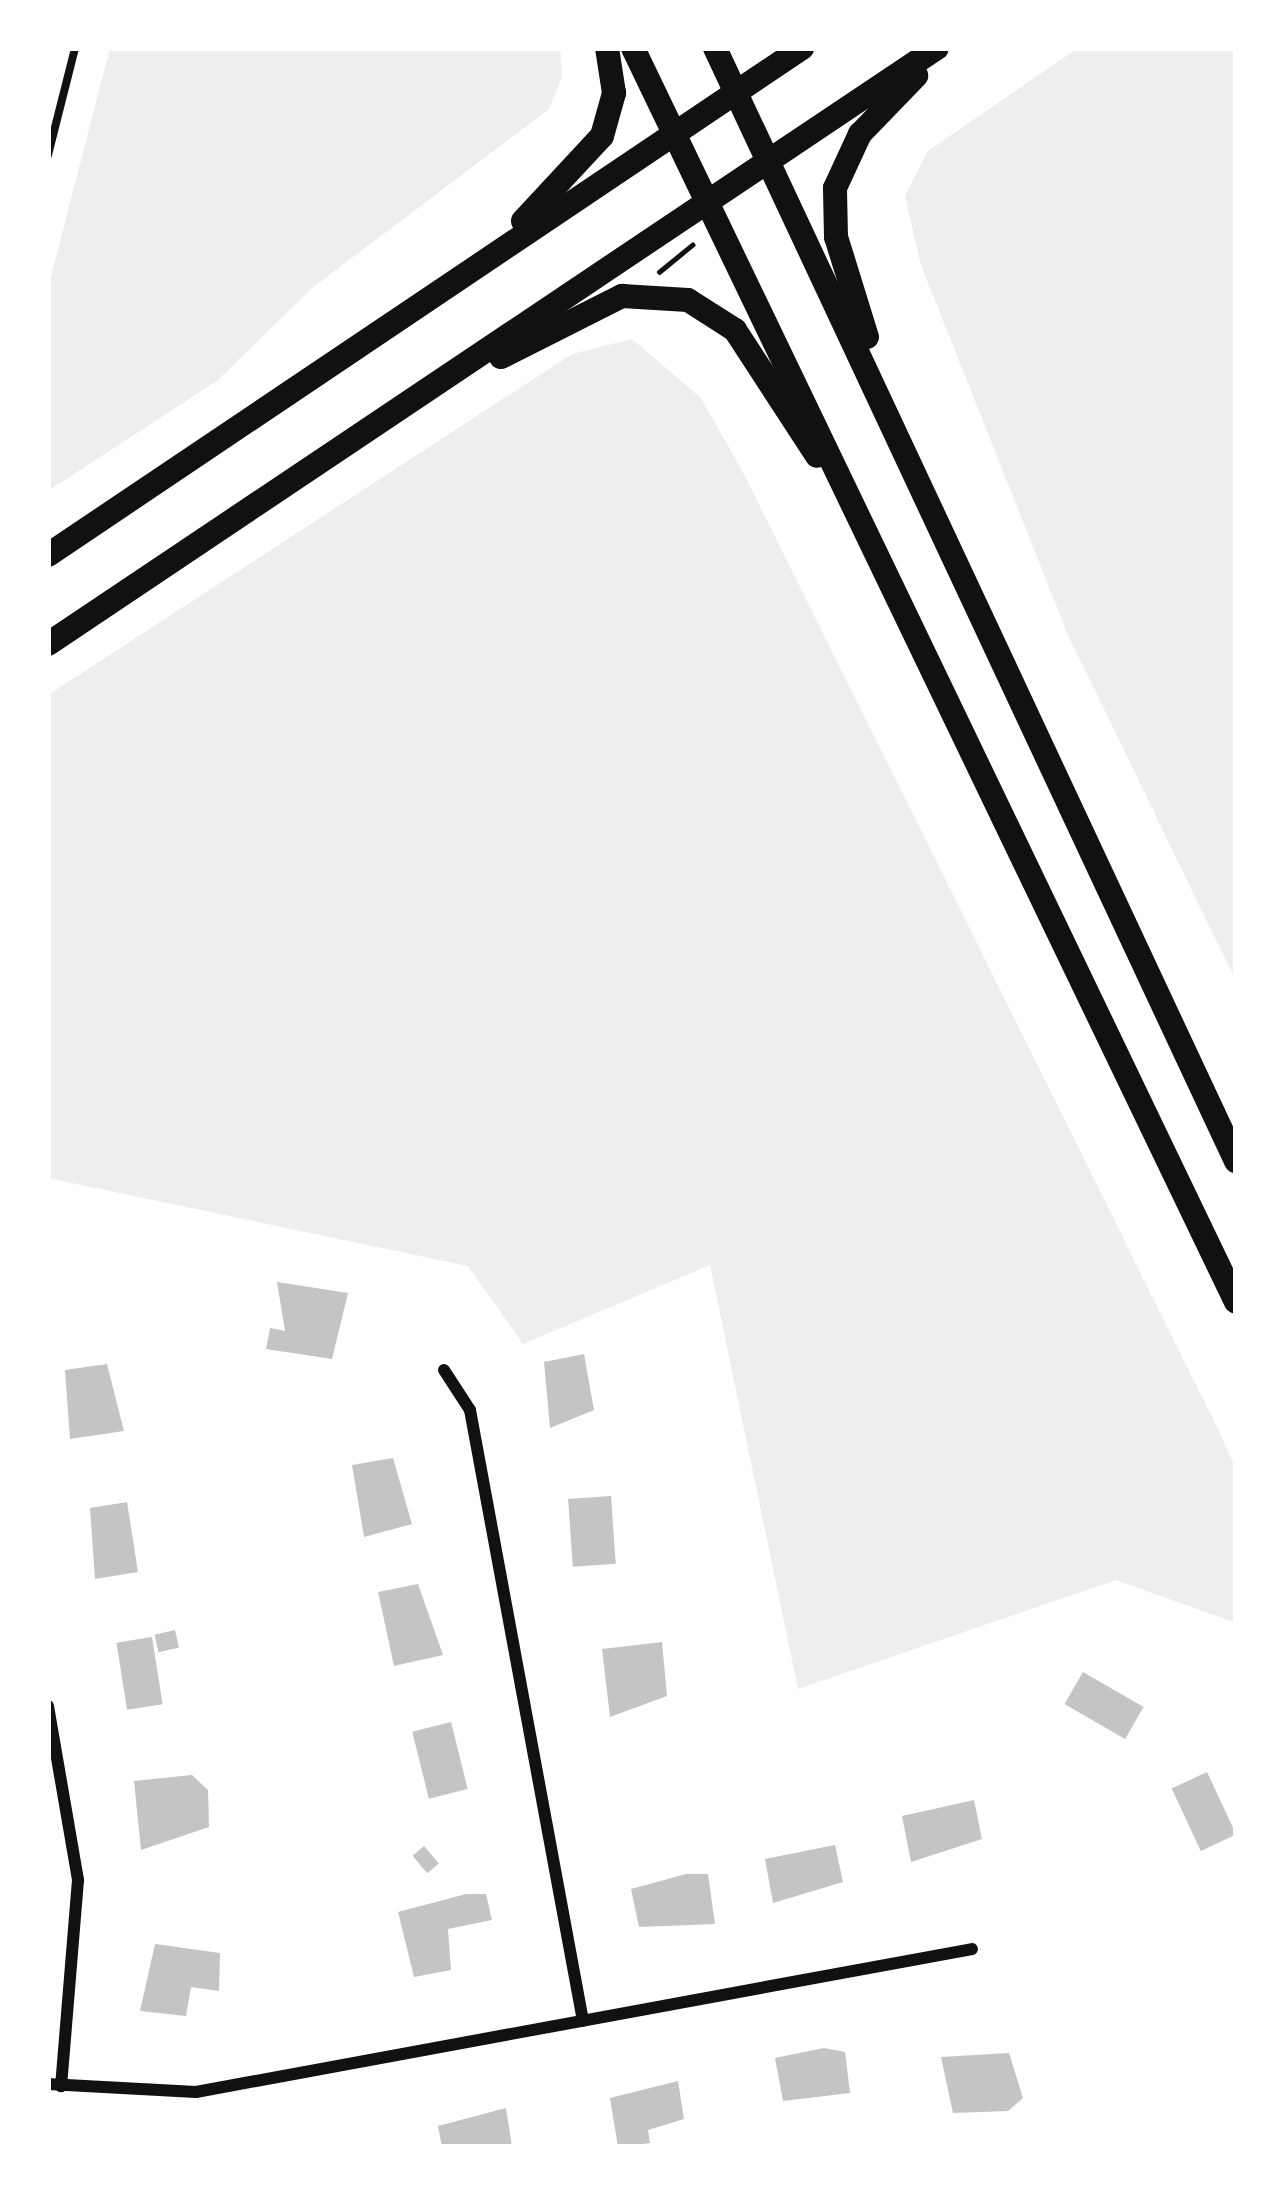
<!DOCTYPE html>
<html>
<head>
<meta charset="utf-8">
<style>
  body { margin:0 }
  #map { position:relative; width:1284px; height:2195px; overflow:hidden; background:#fff; font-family:"Work Sans",sans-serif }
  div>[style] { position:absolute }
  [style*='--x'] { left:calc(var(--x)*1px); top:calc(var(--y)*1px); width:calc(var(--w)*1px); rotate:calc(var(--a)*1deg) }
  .green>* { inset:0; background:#eee }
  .building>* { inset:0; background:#c4c4c4; transform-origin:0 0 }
  .path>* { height:4.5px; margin:-2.25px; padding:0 2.25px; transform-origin:2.25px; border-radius:2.25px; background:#111 }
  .service>* { height:8px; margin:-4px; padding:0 4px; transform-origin:4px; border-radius:4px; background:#111 }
  .minor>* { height:12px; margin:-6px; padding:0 6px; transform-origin:6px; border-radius:6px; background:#111 }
  .trunk>* { height:24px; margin:-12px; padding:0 12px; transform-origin:12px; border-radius:12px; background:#111 }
  span { translate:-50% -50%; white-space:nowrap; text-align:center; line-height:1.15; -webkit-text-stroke:9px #fff; paint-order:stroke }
  .frame { position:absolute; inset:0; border:51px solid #fff; pointer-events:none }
</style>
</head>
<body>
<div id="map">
  <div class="green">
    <i style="clip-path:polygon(110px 48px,560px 48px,562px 77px,549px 109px,312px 288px,218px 380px,48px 491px,48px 288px)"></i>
    <i style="clip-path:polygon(1078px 48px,1236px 48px,1236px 981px,1068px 635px,921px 265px,905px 196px,928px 151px)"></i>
    <i style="clip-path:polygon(632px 339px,701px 398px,746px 478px,1219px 1431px,1236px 1470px,1236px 1623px,1116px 1580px,798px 1689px,710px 1265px,523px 1344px,468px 1266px,48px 1178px,48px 695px,572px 354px)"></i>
  </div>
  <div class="building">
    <i style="clip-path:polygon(277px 1282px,348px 1293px,332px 1359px,266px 1349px,270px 1328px,285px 1331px)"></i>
    <i style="clip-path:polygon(584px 1354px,594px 1410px,550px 1428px,544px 1362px)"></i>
    <i style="clip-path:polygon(107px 1364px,124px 1431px,70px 1439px,65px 1370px)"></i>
    <i style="clip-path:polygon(393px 1458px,412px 1524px,364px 1537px,352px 1465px)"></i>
    <i style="left:611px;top:1496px;width:68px;height:43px;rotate:86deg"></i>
    <i style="clip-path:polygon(127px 1502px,138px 1572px,95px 1579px,90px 1508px)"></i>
    <i style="clip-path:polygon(418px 1584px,443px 1655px,394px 1666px,378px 1592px)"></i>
    <i style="left:175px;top:1630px;width:18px;height:21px;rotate:77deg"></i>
    <i style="left:152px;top:1637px;width:68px;height:36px;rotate:81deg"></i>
    <i style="clip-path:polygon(662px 1642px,667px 1696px,610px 1717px,602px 1649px)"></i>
    <i style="left:1083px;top:1672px;width:70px;height:37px;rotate:30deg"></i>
    <i style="left:451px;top:1722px;width:69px;height:40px;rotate:76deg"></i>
    <i style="left:1207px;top:1772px;width:69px;height:39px;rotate:65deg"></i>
    <i style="clip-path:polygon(192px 1775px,208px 1790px,209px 1827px,141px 1850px,134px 1781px)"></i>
    <i style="clip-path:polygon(974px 1800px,982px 1839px,911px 1862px,902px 1816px)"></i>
    <i style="clip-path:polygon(835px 1845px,843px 1882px,773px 1903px,765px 1859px)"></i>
    <i style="left:424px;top:1846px;width:23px;height:15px;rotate:50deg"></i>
    <i style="clip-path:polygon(686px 1874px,708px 1874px,715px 1924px,639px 1927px,631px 1889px)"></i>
    <i style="clip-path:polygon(466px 1894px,486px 1894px,492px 1920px,448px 1929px,451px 1970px,414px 1977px,398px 1912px)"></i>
    <i style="clip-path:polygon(155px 1944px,220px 1953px,219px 1991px,191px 1987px,186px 2016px,140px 2011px)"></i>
    <i style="clip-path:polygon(824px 2048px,845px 2052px,850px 2093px,783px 2101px,775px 2058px)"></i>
    <i style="clip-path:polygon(1009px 2053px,1023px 2098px,1008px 2111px,953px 2113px,941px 2057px)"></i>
    <i style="clip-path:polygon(678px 2081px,684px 2119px,648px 2130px,650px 2143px,618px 2147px,610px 2098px)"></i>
    <i style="clip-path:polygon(506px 2108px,512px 2147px,442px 2147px,438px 2126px)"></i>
  </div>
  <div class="path">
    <i style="--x:659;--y:272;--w:43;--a:-39.3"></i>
  </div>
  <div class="service">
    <i style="--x:48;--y:155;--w:110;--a:-75.8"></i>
  </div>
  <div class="minor">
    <i style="--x:444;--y:1370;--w:48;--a:57"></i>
    <i style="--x:470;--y:1410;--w:621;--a:79.52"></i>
    <i style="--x:48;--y:1706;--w:177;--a:80.2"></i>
    <i style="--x:78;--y:1880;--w:207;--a:94.7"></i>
    <i style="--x:48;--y:2084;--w:148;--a:3.1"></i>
    <i style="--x:196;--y:2092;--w:789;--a:-10.44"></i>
  </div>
  <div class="trunk">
    <i style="--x:633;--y:48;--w:1391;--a:64.32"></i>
    <i style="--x:715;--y:48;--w:1229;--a:64.92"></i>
    <i style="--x:523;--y:221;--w:116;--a:-47.1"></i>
    <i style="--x:602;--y:136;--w:45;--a:-74.4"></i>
    <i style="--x:614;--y:93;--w:46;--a:-98.8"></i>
    <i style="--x:867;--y:337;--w:105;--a:-107.2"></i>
    <i style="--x:836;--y:237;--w:49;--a:-91.2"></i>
    <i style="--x:835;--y:188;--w:60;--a:-65.2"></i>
    <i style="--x:860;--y:134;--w:81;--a:-46"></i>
    <i style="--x:501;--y:357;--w:136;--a:-26.8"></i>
    <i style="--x:622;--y:296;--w:66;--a:3.5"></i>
    <i style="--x:688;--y:300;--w:56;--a:32.6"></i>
    <i style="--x:735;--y:330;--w:150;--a:56.9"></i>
    <i style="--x:48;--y:555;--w:909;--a:-33.92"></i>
    <i style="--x:48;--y:644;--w:1070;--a:-33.84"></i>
  </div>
  <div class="frame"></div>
</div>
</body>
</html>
